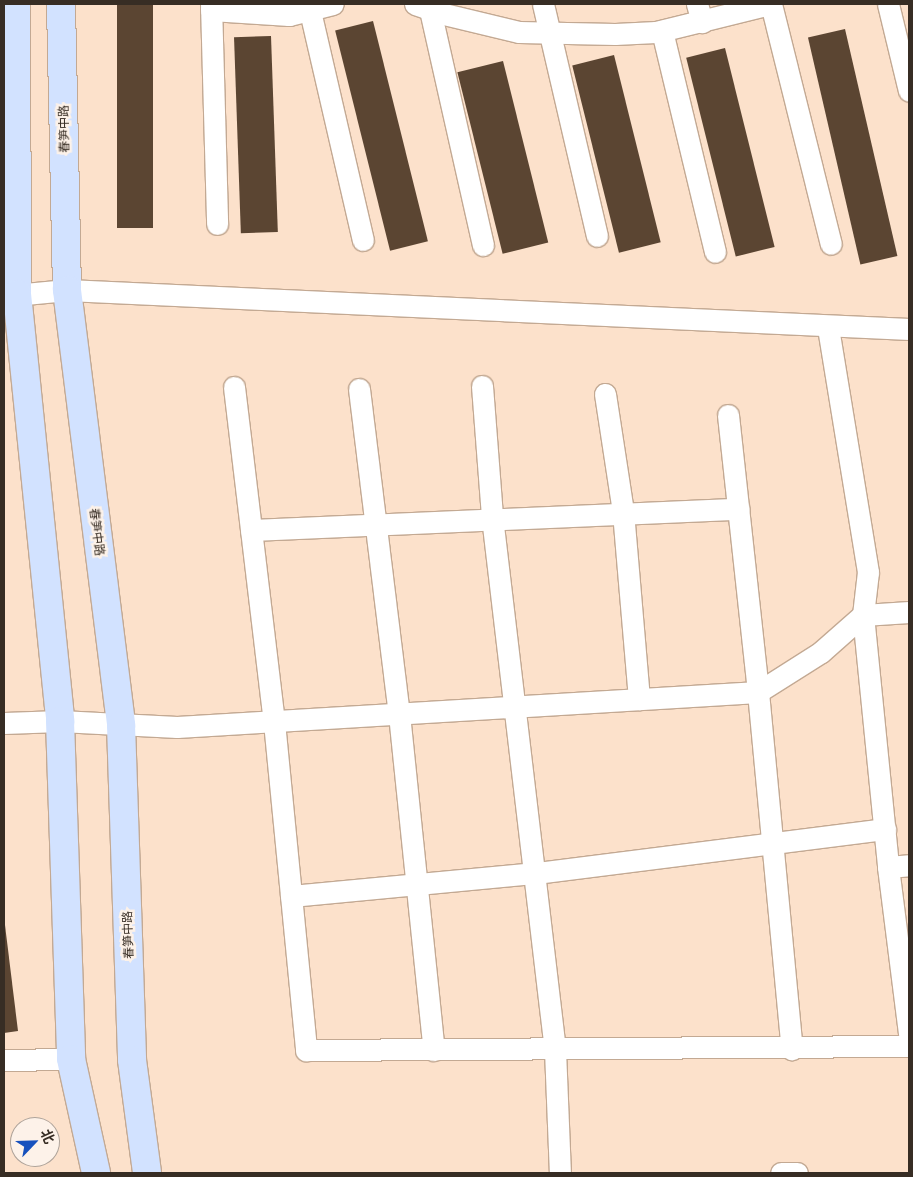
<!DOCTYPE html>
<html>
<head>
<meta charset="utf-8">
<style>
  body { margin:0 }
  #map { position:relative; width:913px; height:1177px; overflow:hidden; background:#fce1cb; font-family:Mulish,"Noto Sans SC",sans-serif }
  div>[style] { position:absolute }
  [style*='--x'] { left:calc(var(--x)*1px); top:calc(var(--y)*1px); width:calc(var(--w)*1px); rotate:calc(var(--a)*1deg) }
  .building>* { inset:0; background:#5b4532; transform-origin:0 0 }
  .roads { filter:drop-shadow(1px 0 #c3a993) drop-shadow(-1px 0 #c3a993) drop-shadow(0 1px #c3a993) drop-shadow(0 -1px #c3a993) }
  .street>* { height:21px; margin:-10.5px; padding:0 10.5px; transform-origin:10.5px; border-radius:10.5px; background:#fff }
  .secondary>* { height:28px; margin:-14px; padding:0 14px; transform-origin:14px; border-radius:14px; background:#d2e2ff }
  span { translate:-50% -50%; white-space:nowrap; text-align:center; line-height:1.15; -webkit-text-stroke:5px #fdf2e9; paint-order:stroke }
  .street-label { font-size:12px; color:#372d24 }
  .frame { position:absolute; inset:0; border:5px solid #372d24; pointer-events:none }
  .north { position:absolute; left:10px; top:1117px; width:50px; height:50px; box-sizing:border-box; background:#fdf2e9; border:1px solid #aea39a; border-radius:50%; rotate:66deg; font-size:14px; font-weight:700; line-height:20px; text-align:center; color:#372d24 }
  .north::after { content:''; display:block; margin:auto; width:18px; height:22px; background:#1751bd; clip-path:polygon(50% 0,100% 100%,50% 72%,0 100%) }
</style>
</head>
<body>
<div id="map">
  <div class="building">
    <i style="left:117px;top:4px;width:36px;height:224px"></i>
    <i style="left:373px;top:21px;width:227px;height:39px;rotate:76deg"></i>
    <i style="left:845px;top:29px;width:233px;height:38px;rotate:77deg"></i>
    <i style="left:271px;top:36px;width:196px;height:37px;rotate:88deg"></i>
    <i style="left:725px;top:48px;width:205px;height:40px;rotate:76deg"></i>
    <i style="left:614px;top:55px;width:193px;height:43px;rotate:76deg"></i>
    <i style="left:503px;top:61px;width:187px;height:47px;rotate:76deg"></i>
    <i style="clip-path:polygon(4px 917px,18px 1031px,4px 1033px)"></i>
  </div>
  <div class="roads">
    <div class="street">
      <i style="--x:211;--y:4;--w:220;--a:88.4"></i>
      <i style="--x:415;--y:4;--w:31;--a:19"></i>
      <i style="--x:444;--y:14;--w:77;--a:13.5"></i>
      <i style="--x:519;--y:32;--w:96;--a:1.2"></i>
      <i style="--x:615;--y:34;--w:41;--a:-2.8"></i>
      <i style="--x:656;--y:32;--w:117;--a:-13.8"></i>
      <i style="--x:543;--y:4;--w:238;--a:76.9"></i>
      <i style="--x:697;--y:4;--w:19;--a:74"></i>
      <i style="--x:771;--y:4;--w:247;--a:76"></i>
      <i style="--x:888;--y:4;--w:89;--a:76.4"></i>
      <i style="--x:211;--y:10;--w:78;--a:3.7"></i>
      <i style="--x:289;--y:15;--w:45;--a:-14"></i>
      <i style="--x:430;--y:10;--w:241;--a:77.3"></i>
      <i style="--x:310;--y:11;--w:235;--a:77"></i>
      <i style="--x:662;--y:31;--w:227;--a:76.5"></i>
      <i style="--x:4;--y:296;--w:63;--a:-5.4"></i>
      <i style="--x:67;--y:290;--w:843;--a:2.65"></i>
      <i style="--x:482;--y:386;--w:131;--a:85.6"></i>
      <i style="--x:492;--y:517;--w:537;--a:83.26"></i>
      <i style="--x:555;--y:1050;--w:123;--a:87.7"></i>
      <i style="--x:234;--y:387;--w:337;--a:83.2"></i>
      <i style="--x:274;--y:722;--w:330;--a:84.4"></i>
      <i style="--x:306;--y:1050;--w:603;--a:-0.38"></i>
      <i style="--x:359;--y:389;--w:327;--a:83"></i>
      <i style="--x:399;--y:714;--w:338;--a:84.1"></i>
      <i style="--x:605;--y:394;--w:119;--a:81.3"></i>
      <i style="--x:623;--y:512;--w:188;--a:85.1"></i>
      <i style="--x:728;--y:415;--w:279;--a:83.8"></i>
      <i style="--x:758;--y:692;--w:359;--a:84.6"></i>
      <i style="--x:251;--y:530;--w:488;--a:-2.5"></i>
      <i style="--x:909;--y:612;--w:46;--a:176.3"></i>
      <i style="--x:863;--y:615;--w:253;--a:84.3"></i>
      <i style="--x:888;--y:867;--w:168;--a:82.8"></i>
      <i style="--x:4;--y:723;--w:56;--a:-2"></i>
      <i style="--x:60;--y:721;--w:117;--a:2.9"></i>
      <i style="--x:177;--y:727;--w:582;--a:-3.45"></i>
      <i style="--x:758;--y:692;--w:75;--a:-32.4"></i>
      <i style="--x:821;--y:652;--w:56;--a:-41.4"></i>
      <i style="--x:863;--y:615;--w:43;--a:-83.4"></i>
      <i style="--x:868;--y:572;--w:248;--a:-99.3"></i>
      <i style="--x:888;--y:867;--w:21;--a:-5"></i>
      <i style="--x:291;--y:896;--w:246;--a:-5.4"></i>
      <i style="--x:536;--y:873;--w:352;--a:-7.2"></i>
      <i style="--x:4;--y:1060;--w:67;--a:-0.9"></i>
      <i style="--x:781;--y:1173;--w:16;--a:0"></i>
    </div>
    <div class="secondary">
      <i style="--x:16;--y:4;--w:290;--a:89.8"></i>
      <i style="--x:17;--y:294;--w:429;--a:84.2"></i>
      <i style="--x:60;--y:721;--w:338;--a:88.1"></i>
      <i style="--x:71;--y:1059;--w:117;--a:77.6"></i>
      <i style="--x:61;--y:4;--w:286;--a:88.8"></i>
      <i style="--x:67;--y:290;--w:438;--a:82.9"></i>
      <i style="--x:121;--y:725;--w:335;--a:88.1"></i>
      <i style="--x:132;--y:1060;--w:114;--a:82.4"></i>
    </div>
  </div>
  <div class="street-label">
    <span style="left:64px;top:129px;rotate:-91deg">春笋中路</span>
    <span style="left:97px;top:532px;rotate:83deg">春笋中路</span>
    <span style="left:128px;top:935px;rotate:-92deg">春笋中路</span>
  </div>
  <div class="frame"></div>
  <div class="north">北</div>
</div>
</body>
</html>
